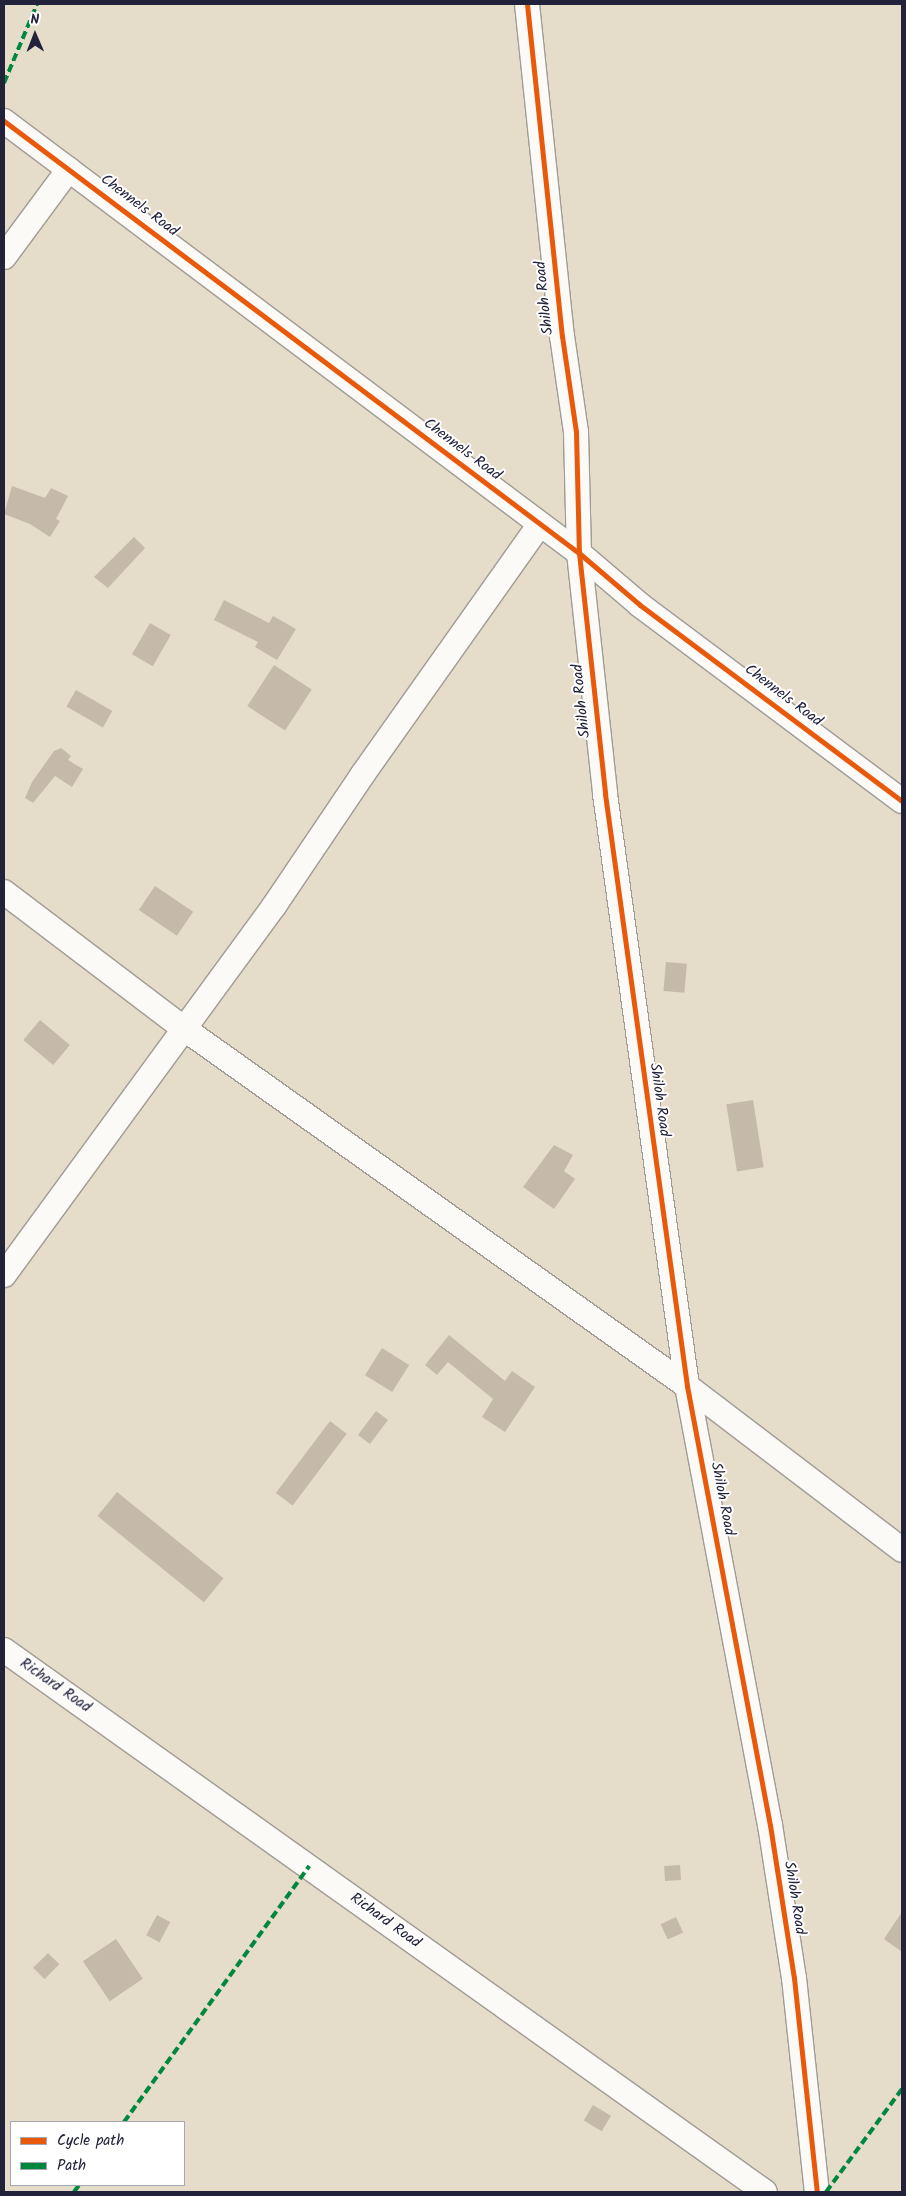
<!DOCTYPE html>
<html>
<head>
<meta charset="utf-8">
<style>
  body { margin:0 }
  #map { position:relative; width:906px; height:2196px; overflow:hidden; background:#e5dcca; font-family:Kalam,sans-serif }
  div>[style] { position:absolute }
  [style*='--x'] { left:calc(var(--x)*1px); top:calc(var(--y)*1px); width:calc(var(--w)*1px); rotate:calc(var(--a)*1deg) }
  .building>* { inset:0; background:#c5baaa; transform-origin:0 0 }
  .roads { filter:drop-shadow(1px 0 #a09b94) drop-shadow(-1px 0 #a09b94) drop-shadow(0 1px #a09b94) drop-shadow(0 -1px #a09b94) }
  .minor>* { height:24px; margin:-12px; padding:0 12px; transform-origin:12px; border-radius:12px; background:#fbfaf7 }
  .quiet>* { height:4px; margin-top:-2px; transform-origin:0; background:repeating-linear-gradient(90deg,#00873e 0 8px,transparent 0 12px) }
  .cycleway>* { height:5px; margin:-2.5px; padding:0 2.5px; transform-origin:2.5px; border-radius:2.5px; background:#e8590c }
  span { translate:-50% -50%; white-space:nowrap; text-align:center; line-height:1.15; -webkit-text-stroke:4px #fff; paint-order:stroke }
  .street-label { font-size:15px; color:#22223b }
  .frame { position:absolute; inset:0; border:5px solid #22223b; pointer-events:none }
  .legend { position:absolute; left:10px; top:2121px; width:175px; height:65px; box-sizing:border-box; background:#fff; border:1px solid #a7a7b1; margin:0; padding:6px 9px; list-style:none; font-size:15px; color:#22223b }
  .legend li { display:flex; align-items:center; gap:10px; height:25px }
  .legend b { width:25px; border:1px solid #a7a7b1 }
  .north { position:absolute; left:10px; top:10px; width:50px; height:50px; -webkit-text-stroke:4px #fff; paint-order:stroke; rotate:359deg; font-size:14px; font-weight:700; line-height:20px; text-align:center; color:#22223b }
  .north::after { content:''; display:block; margin:auto; width:18px; height:22px; background:#22223b; clip-path:polygon(50% 0,100% 100%,50% 72%,0 100%) }
</style>
</head>
<body>
<div id="map">
  <div class="building">
    <i style="clip-path:polygon(12px 486px,45px 498px,51px 488px,68px 496px,56px 519px,60px 521px,50px 537px,30px 524px,4px 514px)"></i>
    <i style="clip-path:polygon(134px 537px,145px 548px,108px 588px,94px 577px)"></i>
    <i style="clip-path:polygon(224px 600px,269px 623px,273px 616px,296px 629px,277px 660px,255px 647px,258px 642px,214px 620px)"></i>
    <i style="left:150px;top:623px;width:24px;height:36px;rotate:30deg"></i>
    <i style="left:274px;top:665px;width:45px;height:49px;rotate:33deg"></i>
    <i style="left:76px;top:690px;width:42px;height:19px;rotate:30deg"></i>
    <i style="clip-path:polygon(61px 748px,71px 756px,68px 760px,83px 769px,72px 787px,55px 776px,33px 803px,25px 798px,32px 782px,54px 751px)"></i>
    <i style="left:155px;top:886px;width:46px;height:29px;rotate:34deg"></i>
    <i style="left:666px;top:962px;width:21px;height:29px;rotate:5deg"></i>
    <i style="left:40px;top:1020px;width:39px;height:26px;rotate:40deg"></i>
    <i style="left:753px;top:1100px;width:68px;height:27px;rotate:81deg"></i>
    <i style="clip-path:polygon(554px 1145px,573px 1155px,564px 1171px,575px 1179px,554px 1209px,523px 1187px)"></i>
    <i style="clip-path:polygon(449px 1335px,505px 1381px,512px 1371px,535px 1387px,505px 1432px,482px 1417px,493px 1399px,448px 1362px,437px 1375px,425px 1365px)"></i>
    <i style="left:382px;top:1348px;width:32px;height:32px;rotate:32deg"></i>
    <i style="left:376px;top:1411px;width:15px;height:30px;rotate:37deg"></i>
    <i style="left:330px;top:1421px;width:21px;height:90px;rotate:37deg"></i>
    <i style="left:117px;top:1492px;width:137px;height:31px;rotate:39deg"></i>
    <i style="left:680px;top:1865px;width:15px;height:16px;rotate:86deg"></i>
    <i style="clip-path:polygon(902px 1912px,902px 1952px,884px 1939px)"></i>
    <i style="left:157px;top:1915px;width:15px;height:23px;rotate:28deg"></i>
    <i style="left:676px;top:1917px;width:17px;height:17px;rotate:65deg"></i>
    <i style="left:116px;top:1939px;width:48px;height:40px;rotate:56deg"></i>
    <i style="left:48px;top:1953px;width:16px;height:21px;rotate:45deg"></i>
    <i style="left:593px;top:2105px;width:21px;height:18px;rotate:31deg"></i>
  </div>
  <div class="roads">
    <div class="minor">
      <i style="--x:527;--y:4;--w:334;--a:84"></i>
      <i style="--x:562;--y:336;--w:97;--a:81.7"></i>
      <i style="--x:576;--y:432;--w:121;--a:88.6"></i>
      <i style="--x:579;--y:553;--w:242;--a:83.8"></i>
      <i style="--x:605;--y:794;--w:598;--a:82.11"></i>
      <i style="--x:687;--y:1386;--w:447;--a:79.3"></i>
      <i style="--x:770;--y:1825;--w:155;--a:81.1"></i>
      <i style="--x:794;--y:1978;--w:215;--a:83.9"></i>
      <i style="--x:4;--y:121;--w:719;--a:36.92"></i>
      <i style="--x:579;--y:553;--w:80;--a:40.4"></i>
      <i style="--x:640;--y:605;--w:327;--a:36.8"></i>
      <i style="--x:4;--y:257;--w:109;--a:-53.5"></i>
      <i style="--x:4;--y:892;--w:228;--a:37.2"></i>
      <i style="--x:186;--y:1030;--w:615;--a:35.4"></i>
      <i style="--x:687;--y:1386;--w:270;--a:37.3"></i>
      <i style="--x:4;--y:1275;--w:457;--a:-53.8"></i>
      <i style="--x:274;--y:906;--w:159;--a:-56"></i>
      <i style="--x:363;--y:774;--w:306;--a:-54.7"></i>
      <i style="--x:4;--y:1650;--w:934;--a:35.46"></i>
    </div>
  </div>
  <div class="quiet">
    <i style="--x:4;--y:83;--w:86;--a:-67.3"></i>
    <i style="--x:124;--y:2122;--w:316;--a:-54.1"></i>
    <i style="--x:74;--y:2192;--w:9;--a:-54"></i>
    <i style="--x:826;--y:2192;--w:128;--a:-53.6"></i>
  </div>
  <div class="cycleway">
    <i style="--x:527;--y:4;--w:334;--a:84"></i>
    <i style="--x:562;--y:336;--w:97;--a:81.7"></i>
    <i style="--x:576;--y:432;--w:121;--a:88.6"></i>
    <i style="--x:579;--y:553;--w:242;--a:83.8"></i>
    <i style="--x:605;--y:794;--w:598;--a:82.11"></i>
    <i style="--x:687;--y:1386;--w:447;--a:79.3"></i>
    <i style="--x:770;--y:1825;--w:155;--a:81.1"></i>
    <i style="--x:794;--y:1978;--w:215;--a:83.9"></i>
    <i style="--x:4;--y:121;--w:719;--a:36.92"></i>
    <i style="--x:579;--y:553;--w:80;--a:40.4"></i>
    <i style="--x:640;--y:605;--w:327;--a:36.8"></i>
  </div>
  <div class="street-label">
    <span style="left:139px;top:206px;rotate:37deg">Chennels Road</span>
    <span style="left:545px;top:298px;rotate:-96deg">Shiloh Road</span>
    <span style="left:462px;top:450px;rotate:37deg">Chennels Road</span>
    <span style="left:783px;top:696px;rotate:37deg">Chennels Road</span>
    <span style="left:582px;top:701px;rotate:-96deg">Shiloh Road</span>
    <span style="left:659px;top:1100px;rotate:82deg">Shiloh Road</span>
    <span style="left:722px;top:1499px;rotate:79deg">Shiloh Road</span>
    <span style="left:55px;top:1686px;rotate:35deg">Richard Road</span>
    <span style="left:794px;top:1898px;rotate:81deg">Shiloh Road</span>
    <span style="left:385px;top:1921px;rotate:36deg">Richard Road</span>
  </div>
  <div class="frame"></div>
  <ul class="legend">
  <li><b style="height:6px;background:#e8590c"></b>Cycle path</li>
  <li><b style="height:6px;background:#00873e"></b>Path</li>
  </ul>
  <div class="north">N</div>
</div>
</body>
</html>
